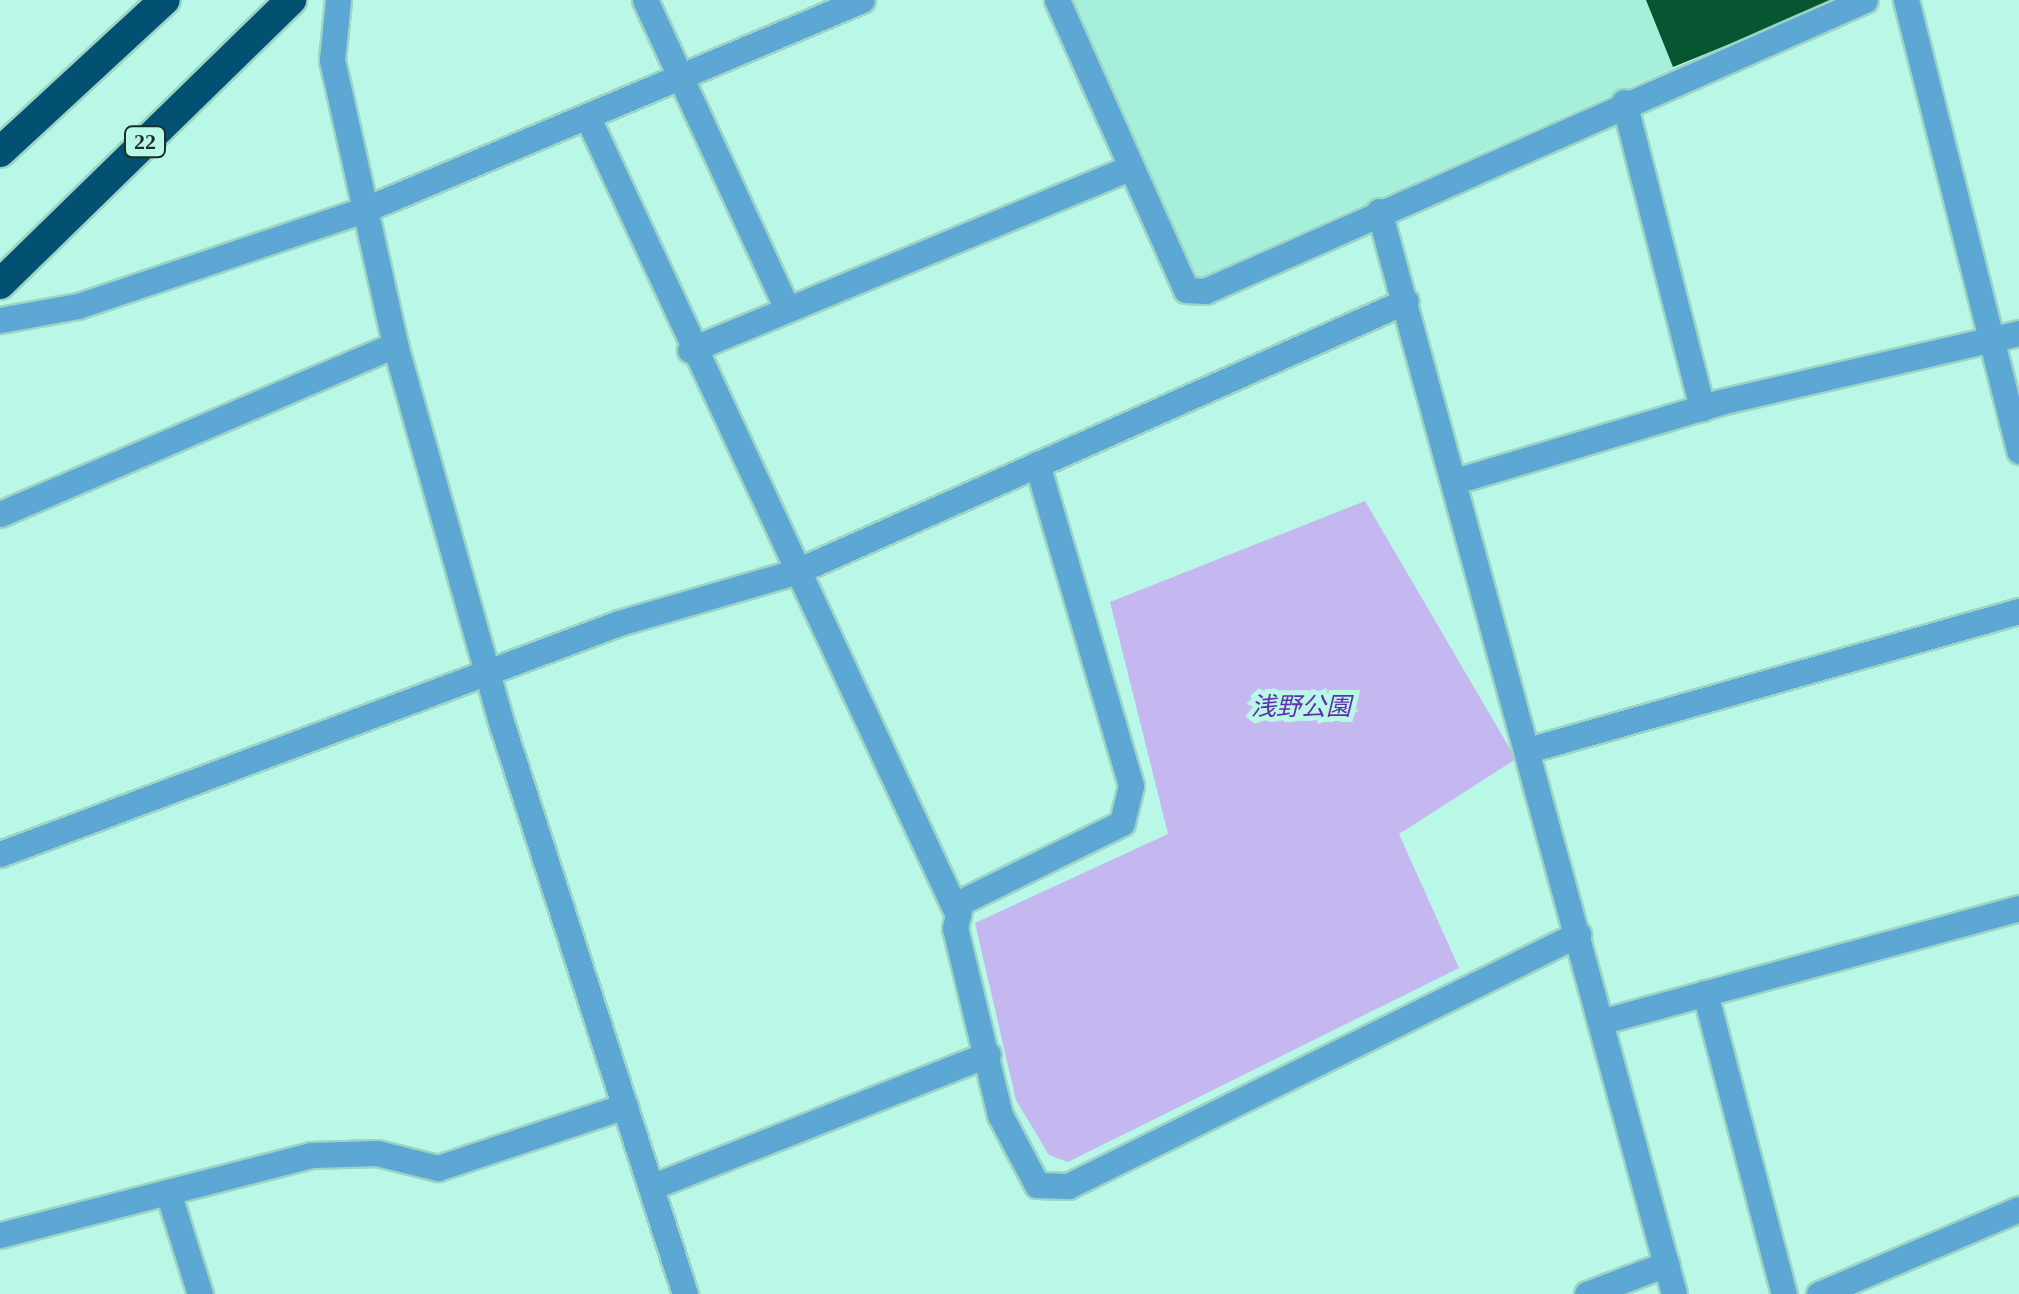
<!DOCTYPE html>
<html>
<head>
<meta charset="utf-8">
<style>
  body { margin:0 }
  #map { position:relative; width:2019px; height:1294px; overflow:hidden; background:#b9f8e7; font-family:"Times New Roman","Noto Sans JP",serif }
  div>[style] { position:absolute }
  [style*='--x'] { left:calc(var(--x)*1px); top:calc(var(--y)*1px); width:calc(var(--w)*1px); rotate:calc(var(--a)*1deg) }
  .built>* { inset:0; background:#a6efdb }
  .green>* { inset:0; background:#c5b7f0 }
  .building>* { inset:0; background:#065731 }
  .roads { filter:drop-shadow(2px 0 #9cd4c5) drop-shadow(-2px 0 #9cd4c5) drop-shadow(0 2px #9cd4c5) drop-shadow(0 -2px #9cd4c5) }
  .minor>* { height:25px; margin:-12.5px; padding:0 12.5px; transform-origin:12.5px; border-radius:12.5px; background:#5ca7d3 }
  .highway>* { height:30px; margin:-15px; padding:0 15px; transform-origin:15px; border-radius:15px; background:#025173 }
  span { translate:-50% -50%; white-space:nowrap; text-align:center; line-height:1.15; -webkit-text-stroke:10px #b9f8e7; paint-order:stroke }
  .shield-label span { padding:2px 8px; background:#b9f8e7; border:2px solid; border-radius:8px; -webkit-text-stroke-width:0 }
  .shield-label { font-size:22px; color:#17302a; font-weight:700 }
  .park-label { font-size:25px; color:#612ead; font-style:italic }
</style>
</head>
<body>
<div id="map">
  <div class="built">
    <i style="clip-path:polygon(1073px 0,1826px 0,1191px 281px)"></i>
  </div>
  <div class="green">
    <i style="clip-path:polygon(1365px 501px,1516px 759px,1399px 834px,1459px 968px,1068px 1162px,1049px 1155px,1016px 1100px,975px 923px,1168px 834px,1110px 602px)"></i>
  </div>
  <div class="building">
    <i style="clip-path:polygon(1646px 0,1839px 0,1673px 67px)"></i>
  </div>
  <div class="roads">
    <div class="minor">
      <i style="--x:338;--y:0;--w:60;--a:95.7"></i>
      <i style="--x:332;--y:60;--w:292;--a:77.5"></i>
      <i style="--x:395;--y:345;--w:398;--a:74.3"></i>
      <i style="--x:503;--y:728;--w:595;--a:72.17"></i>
      <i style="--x:645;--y:0;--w:340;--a:65.3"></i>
      <i style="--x:1057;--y:0;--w:317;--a:66"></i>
      <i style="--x:1186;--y:290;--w:19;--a:3"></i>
      <i style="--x:1205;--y:291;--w:721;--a:-23.79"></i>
      <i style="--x:1906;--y:0;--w:465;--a:75.9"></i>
      <i style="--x:1624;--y:102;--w:316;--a:75.7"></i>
      <i style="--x:588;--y:118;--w:879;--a:65.1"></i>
      <i style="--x:1379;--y:211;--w:1122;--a:74.76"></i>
      <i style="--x:0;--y:320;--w:79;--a:-10.2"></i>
      <i style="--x:78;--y:306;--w:304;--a:-18.6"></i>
      <i style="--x:366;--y:209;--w:538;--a:-22.85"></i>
      <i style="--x:690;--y:350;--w:473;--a:-22.5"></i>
      <i style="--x:1037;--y:464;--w:335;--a:73.7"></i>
      <i style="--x:1131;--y:786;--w:38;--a:104"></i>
      <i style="--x:1122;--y:823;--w:179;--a:153.9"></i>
      <i style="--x:961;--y:902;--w:27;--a:103"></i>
      <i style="--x:955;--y:928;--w:192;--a:76.5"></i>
      <i style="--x:1000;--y:1115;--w:79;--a:62.1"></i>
      <i style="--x:1037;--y:1185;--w:31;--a:2"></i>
      <i style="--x:1068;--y:1186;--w:569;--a:-26.29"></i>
      <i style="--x:1459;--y:480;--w:272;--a:-16.6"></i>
      <i style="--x:1720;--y:402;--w:307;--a:-13"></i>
      <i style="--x:0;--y:514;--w:430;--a:-23.2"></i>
      <i style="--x:1528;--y:750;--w:510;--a:-15.81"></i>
      <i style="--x:0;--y:854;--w:661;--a:-20.46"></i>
      <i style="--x:619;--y:623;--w:183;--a:-16.2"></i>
      <i style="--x:795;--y:572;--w:668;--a:-23.92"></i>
      <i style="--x:1705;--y:993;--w:311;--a:75.3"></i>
      <i style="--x:1600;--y:1022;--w:434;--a:-15.2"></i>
      <i style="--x:651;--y:1187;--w:362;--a:-21.5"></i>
      <i style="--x:168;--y:1192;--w:107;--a:72.6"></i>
      <i style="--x:0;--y:1235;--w:321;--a:-14.4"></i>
      <i style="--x:311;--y:1155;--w:66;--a:-1.7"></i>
      <i style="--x:377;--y:1153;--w:63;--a:13.8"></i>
      <i style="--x:438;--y:1168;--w:197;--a:-18.3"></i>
      <i style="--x:1587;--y:1294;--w:85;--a:-20.8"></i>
      <i style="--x:1819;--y:1294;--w:217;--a:-23"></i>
    </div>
    <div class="highway">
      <i style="--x:0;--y:152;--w:224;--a:-42.7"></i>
      <i style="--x:0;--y:284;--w:407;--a:-44.3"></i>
    </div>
  </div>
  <div class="shield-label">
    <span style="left:145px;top:142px">22</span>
  </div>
  <div class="park-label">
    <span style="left:1301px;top:707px">浅野公園</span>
  </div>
</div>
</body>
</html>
